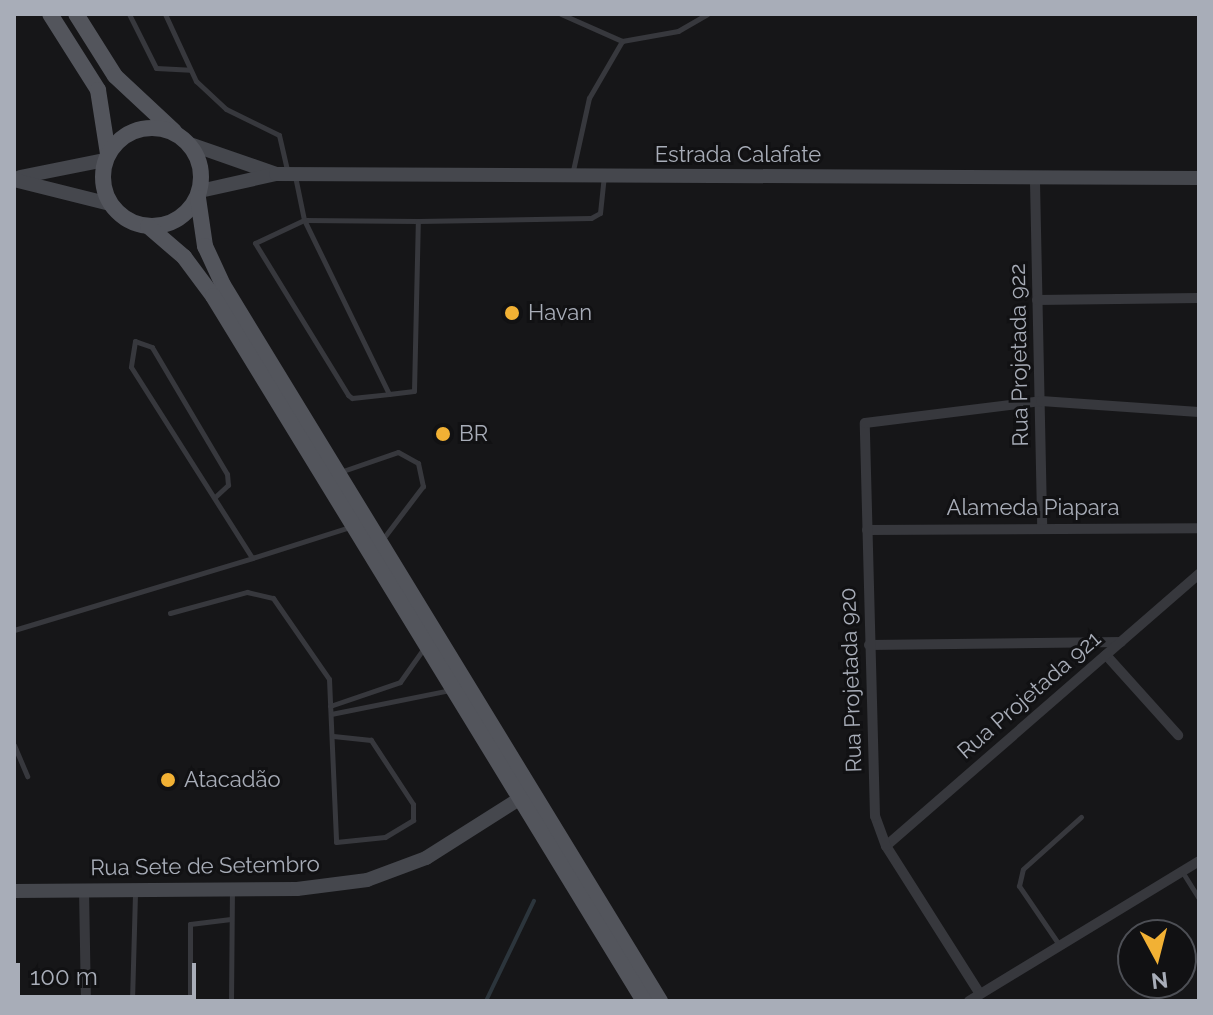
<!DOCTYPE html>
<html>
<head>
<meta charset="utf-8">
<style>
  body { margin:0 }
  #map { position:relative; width:1213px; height:1015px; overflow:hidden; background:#161618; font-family:Raleway,sans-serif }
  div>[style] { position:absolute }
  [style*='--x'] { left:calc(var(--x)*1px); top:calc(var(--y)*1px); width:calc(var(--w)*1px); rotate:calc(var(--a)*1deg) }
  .stream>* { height:4px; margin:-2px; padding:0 2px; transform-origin:2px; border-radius:2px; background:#2c353c }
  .lane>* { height:5px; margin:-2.5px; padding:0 2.5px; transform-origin:2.5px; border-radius:2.5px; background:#37383d }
  .street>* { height:10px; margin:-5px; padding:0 5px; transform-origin:5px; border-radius:5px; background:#37383d }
  .secondary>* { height:14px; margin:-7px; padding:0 7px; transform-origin:7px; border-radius:7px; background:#45474d }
  .primary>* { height:16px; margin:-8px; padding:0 8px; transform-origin:8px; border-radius:8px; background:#53555c }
  .primary>.ring { margin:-8px; padding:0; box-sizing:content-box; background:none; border:16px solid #53555c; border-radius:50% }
  .dots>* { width:22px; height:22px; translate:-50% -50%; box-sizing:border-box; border:4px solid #111113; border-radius:50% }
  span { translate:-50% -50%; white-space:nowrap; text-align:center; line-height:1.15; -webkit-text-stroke:6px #111113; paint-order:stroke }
  .street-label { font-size:22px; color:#a8adb8 }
  .poi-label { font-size:22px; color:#a8adb8 }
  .left { translate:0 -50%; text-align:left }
  .frame { position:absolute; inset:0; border:16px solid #a8adb8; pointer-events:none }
  .north { position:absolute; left:1117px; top:919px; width:80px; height:80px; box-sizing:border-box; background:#111113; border:2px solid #4d4f55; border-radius:50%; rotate:173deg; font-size:22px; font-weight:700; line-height:32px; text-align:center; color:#a8adb8 }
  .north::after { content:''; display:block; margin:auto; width:28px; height:36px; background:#f2b134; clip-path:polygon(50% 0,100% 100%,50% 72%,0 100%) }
  .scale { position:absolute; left:16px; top:963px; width:180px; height:36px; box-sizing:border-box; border:4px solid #a8adb8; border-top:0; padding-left:10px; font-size:24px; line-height:28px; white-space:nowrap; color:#a8adb8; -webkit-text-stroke:6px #111113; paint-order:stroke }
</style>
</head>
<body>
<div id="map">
  <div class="stream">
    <i style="--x:486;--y:1001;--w:111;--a:-64.4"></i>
  </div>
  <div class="lane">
    <i style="--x:129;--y:14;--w:60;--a:63.4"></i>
    <i style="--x:156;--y:68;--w:34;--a:3"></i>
    <i style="--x:165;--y:14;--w:74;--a:65.2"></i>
    <i style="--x:196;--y:81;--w:41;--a:43"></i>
    <i style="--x:226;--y:109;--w:59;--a:26.1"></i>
    <i style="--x:279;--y:135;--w:36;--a:77"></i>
    <i style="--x:561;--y:14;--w:67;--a:23.9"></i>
    <i style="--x:572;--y:175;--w:79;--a:-77.6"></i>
    <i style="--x:589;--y:98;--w:66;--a:-59.9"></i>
    <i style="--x:622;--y:41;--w:57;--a:-10.1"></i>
    <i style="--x:678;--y:31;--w:34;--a:-30"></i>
    <i style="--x:295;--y:176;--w:45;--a:78.4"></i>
    <i style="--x:304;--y:220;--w:114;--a:0.5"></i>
    <i style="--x:418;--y:221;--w:173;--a:-1"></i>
    <i style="--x:591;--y:218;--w:10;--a:-29"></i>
    <i style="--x:600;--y:213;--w:36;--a:-84"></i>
    <i style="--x:389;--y:394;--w:194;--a:-116"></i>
    <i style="--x:304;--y:220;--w:54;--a:154.9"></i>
    <i style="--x:255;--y:243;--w:178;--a:58.5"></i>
    <i style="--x:348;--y:395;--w:5;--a:37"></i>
    <i style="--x:352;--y:398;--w:37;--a:-6"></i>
    <i style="--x:389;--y:394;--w:25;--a:-7"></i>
    <i style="--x:414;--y:391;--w:170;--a:-88.7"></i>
    <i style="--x:340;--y:472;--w:61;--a:-19"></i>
    <i style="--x:398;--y:452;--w:23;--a:29"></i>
    <i style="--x:418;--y:463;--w:24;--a:78"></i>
    <i style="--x:423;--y:486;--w:68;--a:127.2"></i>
    <i style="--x:215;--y:497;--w:18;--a:-43"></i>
    <i style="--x:228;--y:485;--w:11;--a:-95"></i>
    <i style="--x:227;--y:474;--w:147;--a:-120.6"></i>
    <i style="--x:152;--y:347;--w:18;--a:-161"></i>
    <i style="--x:135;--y:341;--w:26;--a:99"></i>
    <i style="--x:131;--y:367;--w:226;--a:57.6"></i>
    <i style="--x:252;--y:558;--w:103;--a:-17.6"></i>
    <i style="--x:170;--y:613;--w:80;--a:-15.3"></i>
    <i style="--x:247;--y:592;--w:27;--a:13"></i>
    <i style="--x:273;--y:598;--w:98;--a:55.3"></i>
    <i style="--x:329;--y:679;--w:163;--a:87.5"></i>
    <i style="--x:336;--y:842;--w:49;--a:-5.8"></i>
    <i style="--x:385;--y:837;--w:33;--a:-31"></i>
    <i style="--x:413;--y:820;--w:16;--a:-90"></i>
    <i style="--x:413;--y:804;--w:77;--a:-123.3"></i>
    <i style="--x:371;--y:740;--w:38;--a:-174"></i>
    <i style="--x:14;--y:630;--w:249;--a:-16.8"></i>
    <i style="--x:330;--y:706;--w:74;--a:-18.9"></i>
    <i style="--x:400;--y:682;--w:42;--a:-54.8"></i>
    <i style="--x:331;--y:714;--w:121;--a:-11.4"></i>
    <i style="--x:14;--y:745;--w:34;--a:67"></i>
    <i style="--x:1183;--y:873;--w:31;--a:58"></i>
    <i style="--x:1060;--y:946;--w:73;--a:-124.3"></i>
    <i style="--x:1019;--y:886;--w:17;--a:-77"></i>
    <i style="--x:1023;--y:869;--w:78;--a:-41.9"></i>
    <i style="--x:132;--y:1001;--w:109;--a:-88.4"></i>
    <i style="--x:190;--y:1001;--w:77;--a:-90"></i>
    <i style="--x:190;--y:924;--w:41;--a:-7"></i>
    <i style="--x:231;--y:1001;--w:111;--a:-89.5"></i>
  </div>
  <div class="street">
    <i style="--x:1035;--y:182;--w:345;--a:88.8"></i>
    <i style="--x:1037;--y:300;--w:162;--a:-0.7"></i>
    <i style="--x:867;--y:530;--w:332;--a:-0.3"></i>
    <i style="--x:869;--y:645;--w:252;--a:-0.7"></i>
    <i style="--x:1106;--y:655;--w:108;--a:48"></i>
    <i style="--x:886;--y:846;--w:415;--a:-41"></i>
    <i style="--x:84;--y:889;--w:112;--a:89"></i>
    <i style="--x:980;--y:994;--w:175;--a:-122.4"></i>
    <i style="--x:886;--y:846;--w:32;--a:-110"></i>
    <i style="--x:875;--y:816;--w:393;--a:-91.5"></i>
    <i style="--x:865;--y:423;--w:177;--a:-7.1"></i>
    <i style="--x:1041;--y:401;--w:158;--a:4"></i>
    <i style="--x:969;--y:1001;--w:269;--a:-31.3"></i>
  </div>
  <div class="secondary">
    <i style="--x:190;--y:144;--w:91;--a:19.2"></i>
    <i style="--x:20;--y:177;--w:87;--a:-11.3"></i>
    <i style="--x:14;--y:180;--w:99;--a:14"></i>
    <i style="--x:200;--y:191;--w:78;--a:-12.6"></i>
    <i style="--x:276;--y:174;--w:923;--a:0.25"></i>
    <i style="--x:14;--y:891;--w:283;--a:-0.4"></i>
    <i style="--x:297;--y:889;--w:71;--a:-7.3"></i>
    <i style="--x:367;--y:880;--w:63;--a:-20.4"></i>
    <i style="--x:426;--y:858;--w:110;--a:-32.4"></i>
  </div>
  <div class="primary">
    <i style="--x:50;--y:14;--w:90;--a:57.7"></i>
    <i style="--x:98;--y:90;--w:65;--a:81.1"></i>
    <i style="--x:76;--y:14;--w:73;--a:57.8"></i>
    <i style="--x:115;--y:76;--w:81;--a:43"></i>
    <i class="ring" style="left:103px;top:128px;width:82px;height:82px"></i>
    <i style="--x:198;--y:198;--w:49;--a:81.7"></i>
    <i style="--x:205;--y:246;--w:43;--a:65.2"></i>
    <i style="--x:223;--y:285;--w:839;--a:58.6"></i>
    <i style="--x:148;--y:226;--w:48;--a:40.7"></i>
    <i style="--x:184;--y:257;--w:49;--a:53.4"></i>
    <i style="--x:213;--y:296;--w:826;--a:58.56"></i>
  </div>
  <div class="dots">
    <i style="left:512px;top:313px;background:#f2b134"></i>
    <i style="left:443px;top:434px;background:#f2b134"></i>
    <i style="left:168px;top:780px;background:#f2b134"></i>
  </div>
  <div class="street-label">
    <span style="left:738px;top:155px">Estrada Calafate</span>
    <span style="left:1019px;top:355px;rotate:-91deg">Rua Projetada 922</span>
    <span style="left:1033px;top:508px">Alameda Piapara</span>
    <span style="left:851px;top:680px;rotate:-92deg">Rua Projetada 920</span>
    <span style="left:1029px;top:695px;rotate:-41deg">Rua Projetada 921</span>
    <span style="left:205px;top:866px;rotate:-1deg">Rua Sete de Setembro</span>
  </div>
  <div class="poi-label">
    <span class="left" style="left:528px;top:313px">Havan</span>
    <span class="left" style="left:459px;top:434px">BR</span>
    <span class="left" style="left:184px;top:780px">Atacadão</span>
  </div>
  <div class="frame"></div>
  <div class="north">N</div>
  <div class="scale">100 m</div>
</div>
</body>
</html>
